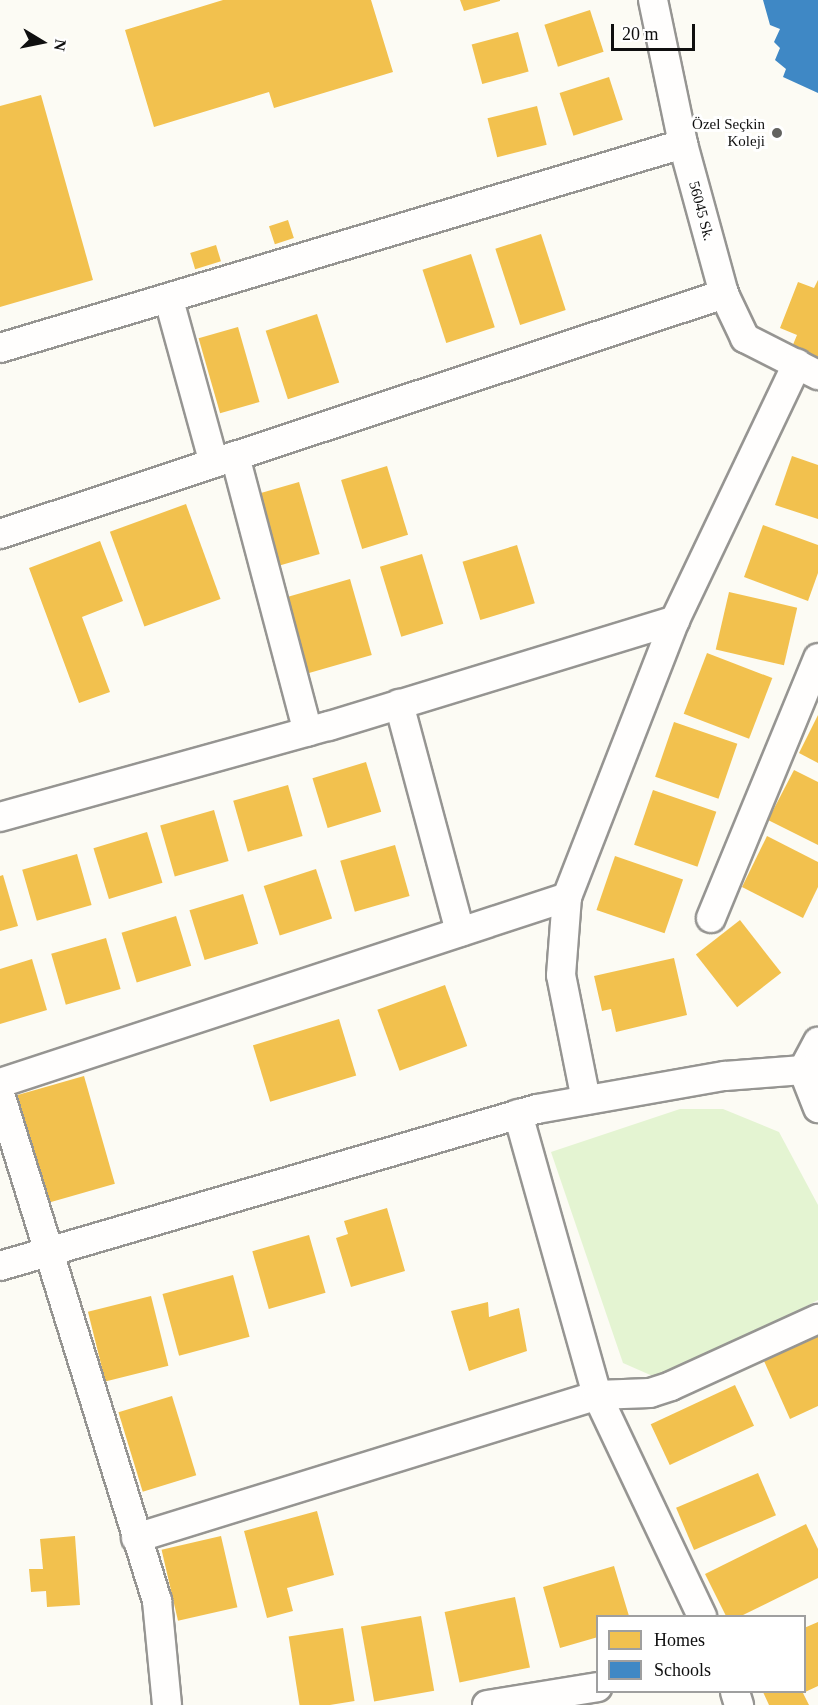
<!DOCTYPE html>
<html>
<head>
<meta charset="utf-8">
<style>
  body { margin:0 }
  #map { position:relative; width:818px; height:1705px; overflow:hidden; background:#fcfbf4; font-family:"Times New Roman",serif }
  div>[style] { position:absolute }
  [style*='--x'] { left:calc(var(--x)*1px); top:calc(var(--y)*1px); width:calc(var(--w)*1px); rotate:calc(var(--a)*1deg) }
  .green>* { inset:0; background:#e4f4d2 }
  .homes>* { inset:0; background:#f2c14e; transform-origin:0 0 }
  .schools>* { inset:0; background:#3f88c5 }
  .roads { filter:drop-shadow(2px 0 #969592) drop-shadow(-2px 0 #969592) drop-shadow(0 2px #969592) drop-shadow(0 -2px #969592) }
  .street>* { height:28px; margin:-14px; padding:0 14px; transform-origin:14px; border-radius:14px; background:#fffefd }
  .dots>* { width:16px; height:16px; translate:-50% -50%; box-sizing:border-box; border:3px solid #fff; border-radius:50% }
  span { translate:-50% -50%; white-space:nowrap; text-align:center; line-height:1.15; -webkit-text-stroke:6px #fff; paint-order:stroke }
  .poi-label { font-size:15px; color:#0f0f0f }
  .right { translate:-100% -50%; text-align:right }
  .street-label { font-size:15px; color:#0f0f0f }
  .legend { position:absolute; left:596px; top:1615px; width:210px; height:78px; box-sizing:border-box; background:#fff; border:2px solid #9f9f9f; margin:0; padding:8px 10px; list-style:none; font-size:18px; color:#0f0f0f }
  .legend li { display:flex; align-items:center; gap:12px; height:30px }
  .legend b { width:30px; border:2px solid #9f9f9f }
  .north { position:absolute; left:12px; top:12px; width:60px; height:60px; -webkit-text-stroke:4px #fff; paint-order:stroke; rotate:100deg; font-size:16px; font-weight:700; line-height:24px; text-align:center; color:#0f0f0f }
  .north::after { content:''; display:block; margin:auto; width:21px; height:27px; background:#0f0f0f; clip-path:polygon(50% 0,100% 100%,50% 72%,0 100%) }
  .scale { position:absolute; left:611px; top:24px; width:84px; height:27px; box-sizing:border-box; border:3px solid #0f0f0f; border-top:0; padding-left:8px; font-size:18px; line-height:21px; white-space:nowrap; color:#0f0f0f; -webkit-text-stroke:4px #fff; paint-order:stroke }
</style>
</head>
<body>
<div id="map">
  <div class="green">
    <i style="clip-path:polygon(680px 1109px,723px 1109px,779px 1132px,818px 1205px,818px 1300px,664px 1381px,623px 1363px,551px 1152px)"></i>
  </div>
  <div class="homes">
    <i style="clip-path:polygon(223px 0,371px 0,393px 72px,274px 108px,269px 92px,154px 127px,125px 30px)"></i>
    <i style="clip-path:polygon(460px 0,500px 0,500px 1px,464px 11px)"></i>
    <i style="left:590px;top:10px;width:44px;height:48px;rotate:72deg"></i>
    <i style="left:518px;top:32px;width:41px;height:48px;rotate:75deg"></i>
    <i style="left:609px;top:77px;width:45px;height:52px;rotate:72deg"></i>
    <i style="clip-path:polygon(41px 95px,93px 280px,0 307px,0 106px)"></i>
    <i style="left:537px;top:106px;width:40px;height:51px;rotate:76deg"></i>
    <i style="left:288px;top:220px;width:19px;height:20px;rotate:72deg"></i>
    <i style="left:541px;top:234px;width:80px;height:48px;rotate:72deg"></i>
    <i style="left:216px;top:245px;width:17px;height:27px;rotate:73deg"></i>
    <i style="left:471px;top:254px;width:77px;height:51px;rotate:72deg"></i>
    <i style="clip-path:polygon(818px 280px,818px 357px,792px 347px,797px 335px,780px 328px,798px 282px,814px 288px)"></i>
    <i style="left:317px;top:314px;width:72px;height:54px;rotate:72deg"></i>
    <i style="left:238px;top:327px;width:78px;height:41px;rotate:74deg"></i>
    <i style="clip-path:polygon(792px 456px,818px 465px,818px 519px,775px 505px)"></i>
    <i style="left:387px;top:466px;width:72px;height:48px;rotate:73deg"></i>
    <i style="left:299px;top:482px;width:75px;height:48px;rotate:74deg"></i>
    <i style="left:186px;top:504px;width:101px;height:81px;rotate:70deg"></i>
    <i style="clip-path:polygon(763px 525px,818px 545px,818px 573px,808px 601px,744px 577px)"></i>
    <i style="clip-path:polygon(100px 541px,123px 601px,82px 617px,110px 692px,79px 703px,29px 568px)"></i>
    <i style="left:517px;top:545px;width:61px;height:57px;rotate:73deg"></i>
    <i style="left:422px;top:554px;width:73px;height:44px;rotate:73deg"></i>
    <i style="left:350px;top:579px;width:79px;height:68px;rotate:74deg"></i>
    <i style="left:729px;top:592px;width:70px;height:59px;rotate:13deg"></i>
    <i style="left:707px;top:653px;width:70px;height:65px;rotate:21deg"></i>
    <i style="clip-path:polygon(818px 715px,818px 763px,799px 753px)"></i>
    <i style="left:674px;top:722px;width:67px;height:58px;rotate:19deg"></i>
    <i style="left:366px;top:762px;width:52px;height:56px;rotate:73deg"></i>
    <i style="clip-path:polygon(794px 770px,818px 782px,818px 845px,768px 820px)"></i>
    <i style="left:288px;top:785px;width:53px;height:57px;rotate:74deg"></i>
    <i style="left:653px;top:790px;width:67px;height:58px;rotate:19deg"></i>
    <i style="left:214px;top:810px;width:53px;height:56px;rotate:74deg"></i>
    <i style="left:147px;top:832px;width:53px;height:56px;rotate:73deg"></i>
    <i style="clip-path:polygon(767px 836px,818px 862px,818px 887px,803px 918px,742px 887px)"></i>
    <i style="left:395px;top:845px;width:53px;height:57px;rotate:74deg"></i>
    <i style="left:77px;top:854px;width:53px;height:57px;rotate:74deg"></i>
    <i style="left:615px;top:856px;width:72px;height:57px;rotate:19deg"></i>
    <i style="left:316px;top:869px;width:52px;height:55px;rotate:72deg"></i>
    <i style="clip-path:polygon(3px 875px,18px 926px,0 931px,0 876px)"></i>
    <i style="left:243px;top:894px;width:52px;height:56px;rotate:73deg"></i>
    <i style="left:176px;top:916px;width:52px;height:57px;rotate:73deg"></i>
    <i style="left:740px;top:920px;width:67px;height:56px;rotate:52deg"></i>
    <i style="left:106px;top:938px;width:53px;height:57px;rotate:74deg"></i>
    <i style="clip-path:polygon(674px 958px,687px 1015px,616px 1032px,611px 1009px,602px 1011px,594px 976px)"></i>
    <i style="clip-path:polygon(32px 959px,47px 1010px,0 1024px,0 969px)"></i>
    <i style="left:445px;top:985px;width:65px;height:72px;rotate:70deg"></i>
    <i style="left:339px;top:1019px;width:59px;height:90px;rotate:73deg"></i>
    <i style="left:84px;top:1076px;width:112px;height:70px;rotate:74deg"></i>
    <i style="clip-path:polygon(387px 1208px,405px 1271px,351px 1287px,336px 1238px,348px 1234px,344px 1221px)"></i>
    <i style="left:309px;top:1235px;width:60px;height:59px;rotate:74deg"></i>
    <i style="left:233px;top:1275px;width:64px;height:73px;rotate:75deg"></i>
    <i style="left:151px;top:1296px;width:72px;height:65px;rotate:76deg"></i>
    <i style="clip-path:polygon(488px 1302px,489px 1317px,519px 1308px,527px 1351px,469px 1371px,451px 1311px)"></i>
    <i style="clip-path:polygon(818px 1336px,818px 1406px,790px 1419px,764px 1361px)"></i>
    <i style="left:735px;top:1385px;width:45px;height:93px;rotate:65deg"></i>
    <i style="left:172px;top:1396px;width:83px;height:56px;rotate:73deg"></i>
    <i style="left:758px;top:1473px;width:46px;height:89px;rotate:67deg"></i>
    <i style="clip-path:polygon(317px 1511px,334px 1575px,287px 1588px,293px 1611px,267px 1618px,244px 1531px)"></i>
    <i style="clip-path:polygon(806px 1524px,818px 1549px,818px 1578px,741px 1616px,726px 1616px,705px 1574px)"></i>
    <i style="clip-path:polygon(75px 1536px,80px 1605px,47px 1607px,46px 1591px,31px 1592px,29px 1569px,43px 1569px,40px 1539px)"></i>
    <i style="left:221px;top:1536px;width:73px;height:61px;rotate:77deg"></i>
    <i style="clip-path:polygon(614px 1566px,629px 1616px,598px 1616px,598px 1637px,560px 1648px,543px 1587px)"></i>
    <i style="left:515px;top:1597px;width:72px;height:72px;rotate:78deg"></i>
    <i style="left:421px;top:1616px;width:76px;height:61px;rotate:80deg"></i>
    <i style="clip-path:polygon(818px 1622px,818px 1686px,803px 1693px,809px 1705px,769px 1705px,763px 1692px,804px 1692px,804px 1628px)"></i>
    <i style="left:343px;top:1628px;width:74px;height:55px;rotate:81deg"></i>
  </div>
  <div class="schools">
    <i style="clip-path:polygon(763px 0,818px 0,818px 93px,783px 77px,786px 69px,775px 60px,780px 48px,774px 42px,780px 29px,770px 25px)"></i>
  </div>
  <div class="roads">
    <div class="street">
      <i style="--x:653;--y:0;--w:147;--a:78.2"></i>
      <i style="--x:683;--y:144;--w:156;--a:74.7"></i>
      <i style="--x:724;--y:294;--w:49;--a:64.5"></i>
      <i style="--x:745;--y:338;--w:82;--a:26.9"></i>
      <i style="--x:169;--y:300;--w:169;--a:74.6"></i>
      <i style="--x:0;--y:348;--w:713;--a:-16.63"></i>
      <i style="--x:235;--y:456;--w:285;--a:75.2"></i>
      <i style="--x:0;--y:534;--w:763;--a:-18.34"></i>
      <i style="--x:399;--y:704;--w:236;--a:75"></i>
      <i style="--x:0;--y:817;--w:341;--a:-15.5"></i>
      <i style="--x:329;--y:726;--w:362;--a:-17"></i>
      <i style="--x:711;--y:918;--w:281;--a:-67.6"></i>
      <i style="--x:803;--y:1070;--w:32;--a:-62"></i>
      <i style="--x:0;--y:1083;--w:597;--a:-18.16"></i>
      <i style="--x:0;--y:1094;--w:531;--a:72.79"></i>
      <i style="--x:157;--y:1601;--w:104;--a:84.5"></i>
      <i style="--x:586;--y:1100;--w:127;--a:-101.3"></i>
      <i style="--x:561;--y:975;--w:78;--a:-85.6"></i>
      <i style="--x:567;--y:897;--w:297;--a:-68.7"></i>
      <i style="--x:675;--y:620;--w:284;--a:-64.5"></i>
      <i style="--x:518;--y:1114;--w:292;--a:74.3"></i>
      <i style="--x:597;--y:1395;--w:53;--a:-2.2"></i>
      <i style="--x:650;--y:1393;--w:22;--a:-18"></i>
      <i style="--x:671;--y:1386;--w:162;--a:-24.5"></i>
      <i style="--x:0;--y:1266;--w:559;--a:-16.3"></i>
      <i style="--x:537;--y:1109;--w:191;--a:-10"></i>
      <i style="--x:725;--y:1076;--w:78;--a:-4.4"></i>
      <i style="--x:803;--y:1070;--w:41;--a:68.5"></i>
      <i style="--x:136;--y:1538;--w:483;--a:-17.2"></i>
      <i style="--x:597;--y:1395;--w:245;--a:64.6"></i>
      <i style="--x:735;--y:1692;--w:14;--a:73"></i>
      <i style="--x:487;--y:1705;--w:112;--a:-9.2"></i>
    </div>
  </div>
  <div class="dots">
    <i style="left:777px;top:133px;background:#62625f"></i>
  </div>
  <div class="poi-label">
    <span class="right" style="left:765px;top:133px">Özel Seçkin<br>Koleji</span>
  </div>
  <div class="street-label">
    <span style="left:701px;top:211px;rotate:75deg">56045 Sk.</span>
  </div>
  <ul class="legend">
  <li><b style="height:16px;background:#f2c14e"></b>Homes</li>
  <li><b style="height:16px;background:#3f88c5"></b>Schools</li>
  </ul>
  <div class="north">N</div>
  <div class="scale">20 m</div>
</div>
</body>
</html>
